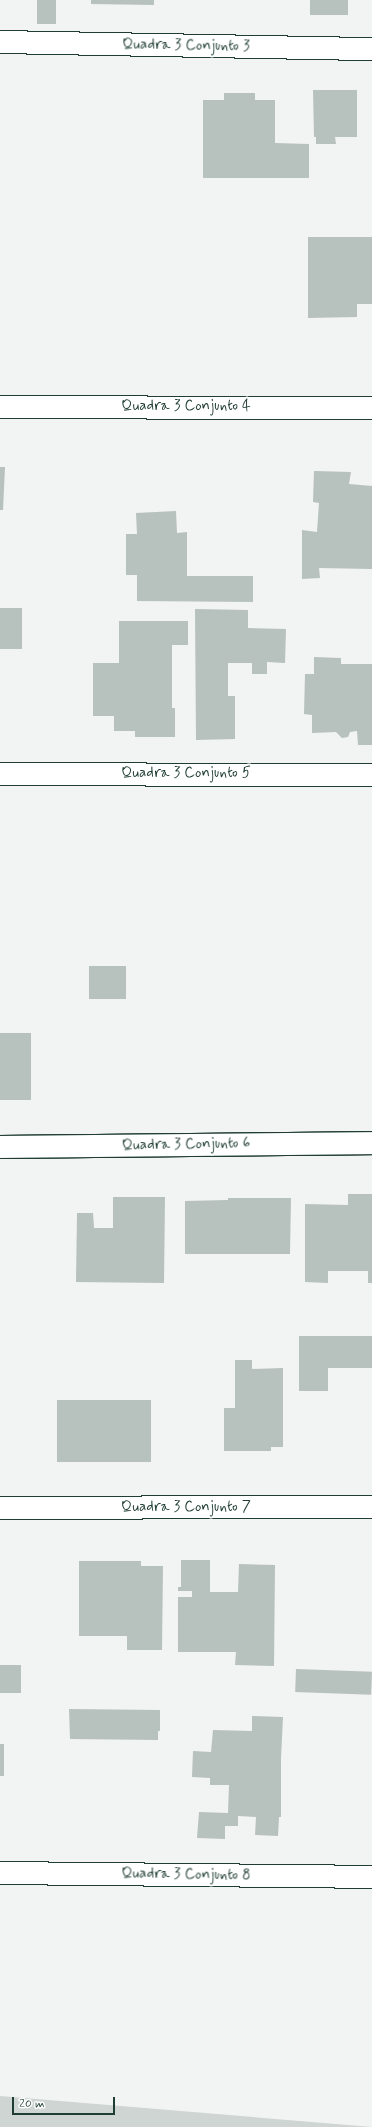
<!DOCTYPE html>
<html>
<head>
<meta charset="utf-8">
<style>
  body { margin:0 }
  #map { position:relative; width:372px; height:2127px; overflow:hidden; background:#f2f3f3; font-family:Mynerve,sans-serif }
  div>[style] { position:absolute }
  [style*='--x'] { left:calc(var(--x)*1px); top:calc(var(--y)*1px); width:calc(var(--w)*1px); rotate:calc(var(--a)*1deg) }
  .green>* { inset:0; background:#ced5d3 }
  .building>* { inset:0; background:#b7c1bd; transform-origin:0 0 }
  .roads { filter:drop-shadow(1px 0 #1f3d34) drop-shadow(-1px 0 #1f3d34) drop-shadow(0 1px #1f3d34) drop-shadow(0 -1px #1f3d34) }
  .street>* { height:22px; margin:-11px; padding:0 11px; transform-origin:11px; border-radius:11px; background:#fff }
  span { translate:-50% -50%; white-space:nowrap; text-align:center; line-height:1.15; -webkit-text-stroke:4px #fff; paint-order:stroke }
  .street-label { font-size:15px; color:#1f3d34 }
  .scale { position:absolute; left:12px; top:2097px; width:103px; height:18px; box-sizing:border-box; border:2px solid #1f3d34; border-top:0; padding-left:5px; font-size:12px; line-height:14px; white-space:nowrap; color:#1f3d34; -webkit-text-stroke:3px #fff; paint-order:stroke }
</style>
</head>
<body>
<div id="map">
  <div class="green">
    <i style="clip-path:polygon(0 2096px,372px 2127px,0 2127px)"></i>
  </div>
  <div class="building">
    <i style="left:37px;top:0;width:19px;height:24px"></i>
    <i style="clip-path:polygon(91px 0,154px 0,154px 5px,91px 4px)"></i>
    <i style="left:310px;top:0;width:38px;height:15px"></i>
    <i style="clip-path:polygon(313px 90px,357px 90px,357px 137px,335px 137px,336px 144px,316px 144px,316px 137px,314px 137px)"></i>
    <i style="clip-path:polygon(224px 93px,255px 93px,255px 100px,275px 100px,275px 143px,309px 144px,309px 178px,203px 178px,203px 100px,224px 100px)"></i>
    <i style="clip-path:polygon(308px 237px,372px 237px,372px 304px,357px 304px,357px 317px,308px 318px)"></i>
    <i style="clip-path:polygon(0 467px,5px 467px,3px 510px,0 510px)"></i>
    <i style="clip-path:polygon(314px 471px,351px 472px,349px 484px,372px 486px,372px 569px,319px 568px,320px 578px,302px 579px,302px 530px,317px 532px,319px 503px,313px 502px)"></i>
    <i style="clip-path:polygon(176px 511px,177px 533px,187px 532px,187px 576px,253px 576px,253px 602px,137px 601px,137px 575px,126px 575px,126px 534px,137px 534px,136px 513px)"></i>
    <i style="left:0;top:608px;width:22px;height:41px"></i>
    <i style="clip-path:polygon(195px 609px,248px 610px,248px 628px,286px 629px,285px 663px,267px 662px,267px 674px,252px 674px,252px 663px,228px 663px,228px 696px,235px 696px,235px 739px,196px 740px)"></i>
    <i style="clip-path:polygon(119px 621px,188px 621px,188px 645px,172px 645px,172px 708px,175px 708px,175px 737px,135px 737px,135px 731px,114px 731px,114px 716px,93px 716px,93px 663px,119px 663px)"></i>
    <i style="clip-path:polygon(314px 657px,341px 658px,341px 664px,372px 664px,372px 745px,358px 745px,357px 731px,350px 732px,348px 737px,342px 738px,336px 732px,312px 733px,312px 715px,304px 714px,305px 674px,314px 674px)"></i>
    <i style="left:89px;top:966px;width:37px;height:33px"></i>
    <i style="left:0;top:1033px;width:31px;height:67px"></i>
    <i style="clip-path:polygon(348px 1194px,372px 1194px,372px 1283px,368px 1283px,368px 1271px,328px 1271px,328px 1283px,305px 1282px,305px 1204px,348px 1205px)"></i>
    <i style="clip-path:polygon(113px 1197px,165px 1197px,164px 1283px,76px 1282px,77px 1213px,93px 1213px,94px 1228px,113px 1228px)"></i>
    <i style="clip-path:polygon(228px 1198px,291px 1198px,290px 1254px,185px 1254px,185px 1201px,228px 1200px)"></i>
    <i style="clip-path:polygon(299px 1336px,372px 1336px,372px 1368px,328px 1368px,328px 1391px,299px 1391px)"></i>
    <i style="clip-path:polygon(235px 1360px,252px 1360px,252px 1369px,283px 1368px,283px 1447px,271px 1447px,271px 1451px,224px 1451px,224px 1408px,235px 1408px)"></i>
    <i style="left:57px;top:1400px;width:94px;height:62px"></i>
    <i style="clip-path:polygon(181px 1560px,210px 1560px,210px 1592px,238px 1592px,239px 1564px,275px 1565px,274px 1666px,235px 1665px,236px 1652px,178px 1652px,178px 1597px,192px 1597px,192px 1591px,178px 1591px,178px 1587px,181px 1587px)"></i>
    <i style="clip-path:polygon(79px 1561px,141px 1561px,141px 1566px,163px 1566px,162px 1650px,127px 1650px,127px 1636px,79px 1636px)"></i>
    <i style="left:0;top:1665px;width:21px;height:28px"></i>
    <i style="left:296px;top:1669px;width:76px;height:23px;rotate:2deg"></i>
    <i style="clip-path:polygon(69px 1709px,160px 1710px,160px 1731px,158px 1731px,158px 1740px,70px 1739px)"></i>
    <i style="clip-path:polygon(252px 1716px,283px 1717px,281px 1758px,281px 1817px,279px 1817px,278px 1836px,255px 1835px,256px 1817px,238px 1816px,238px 1826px,225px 1826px,225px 1839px,197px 1838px,199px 1812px,228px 1813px,229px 1785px,210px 1785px,210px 1778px,192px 1777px,193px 1751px,211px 1752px,213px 1730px,252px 1731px)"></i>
    <i style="left:0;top:1744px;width:4px;height:32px"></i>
  </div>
  <div class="roads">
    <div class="street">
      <i style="--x:0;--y:42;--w:372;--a:1.1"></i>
      <i style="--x:0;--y:407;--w:372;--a:0.2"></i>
      <i style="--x:0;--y:774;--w:372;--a:0.2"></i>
      <i style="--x:0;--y:1147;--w:372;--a:-0.6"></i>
      <i style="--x:0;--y:1508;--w:372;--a:-0.2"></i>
      <i style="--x:0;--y:1873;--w:372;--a:0.6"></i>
    </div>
  </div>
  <div class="street-label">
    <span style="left:186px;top:46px;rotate:1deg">Quadra 3 Conjunto 3</span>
    <span style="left:186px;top:407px">Quadra 3 Conjunto 4</span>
    <span style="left:186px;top:774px">Quadra 3 Conjunto 5</span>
    <span style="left:186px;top:1145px;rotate:-1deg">Quadra 3 Conjunto 6</span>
    <span style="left:186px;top:1508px">Quadra 3 Conjunto 7</span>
    <span style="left:186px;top:1875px;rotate:1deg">Quadra 3 Conjunto 8</span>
  </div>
  <div class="scale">20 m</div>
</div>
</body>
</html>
